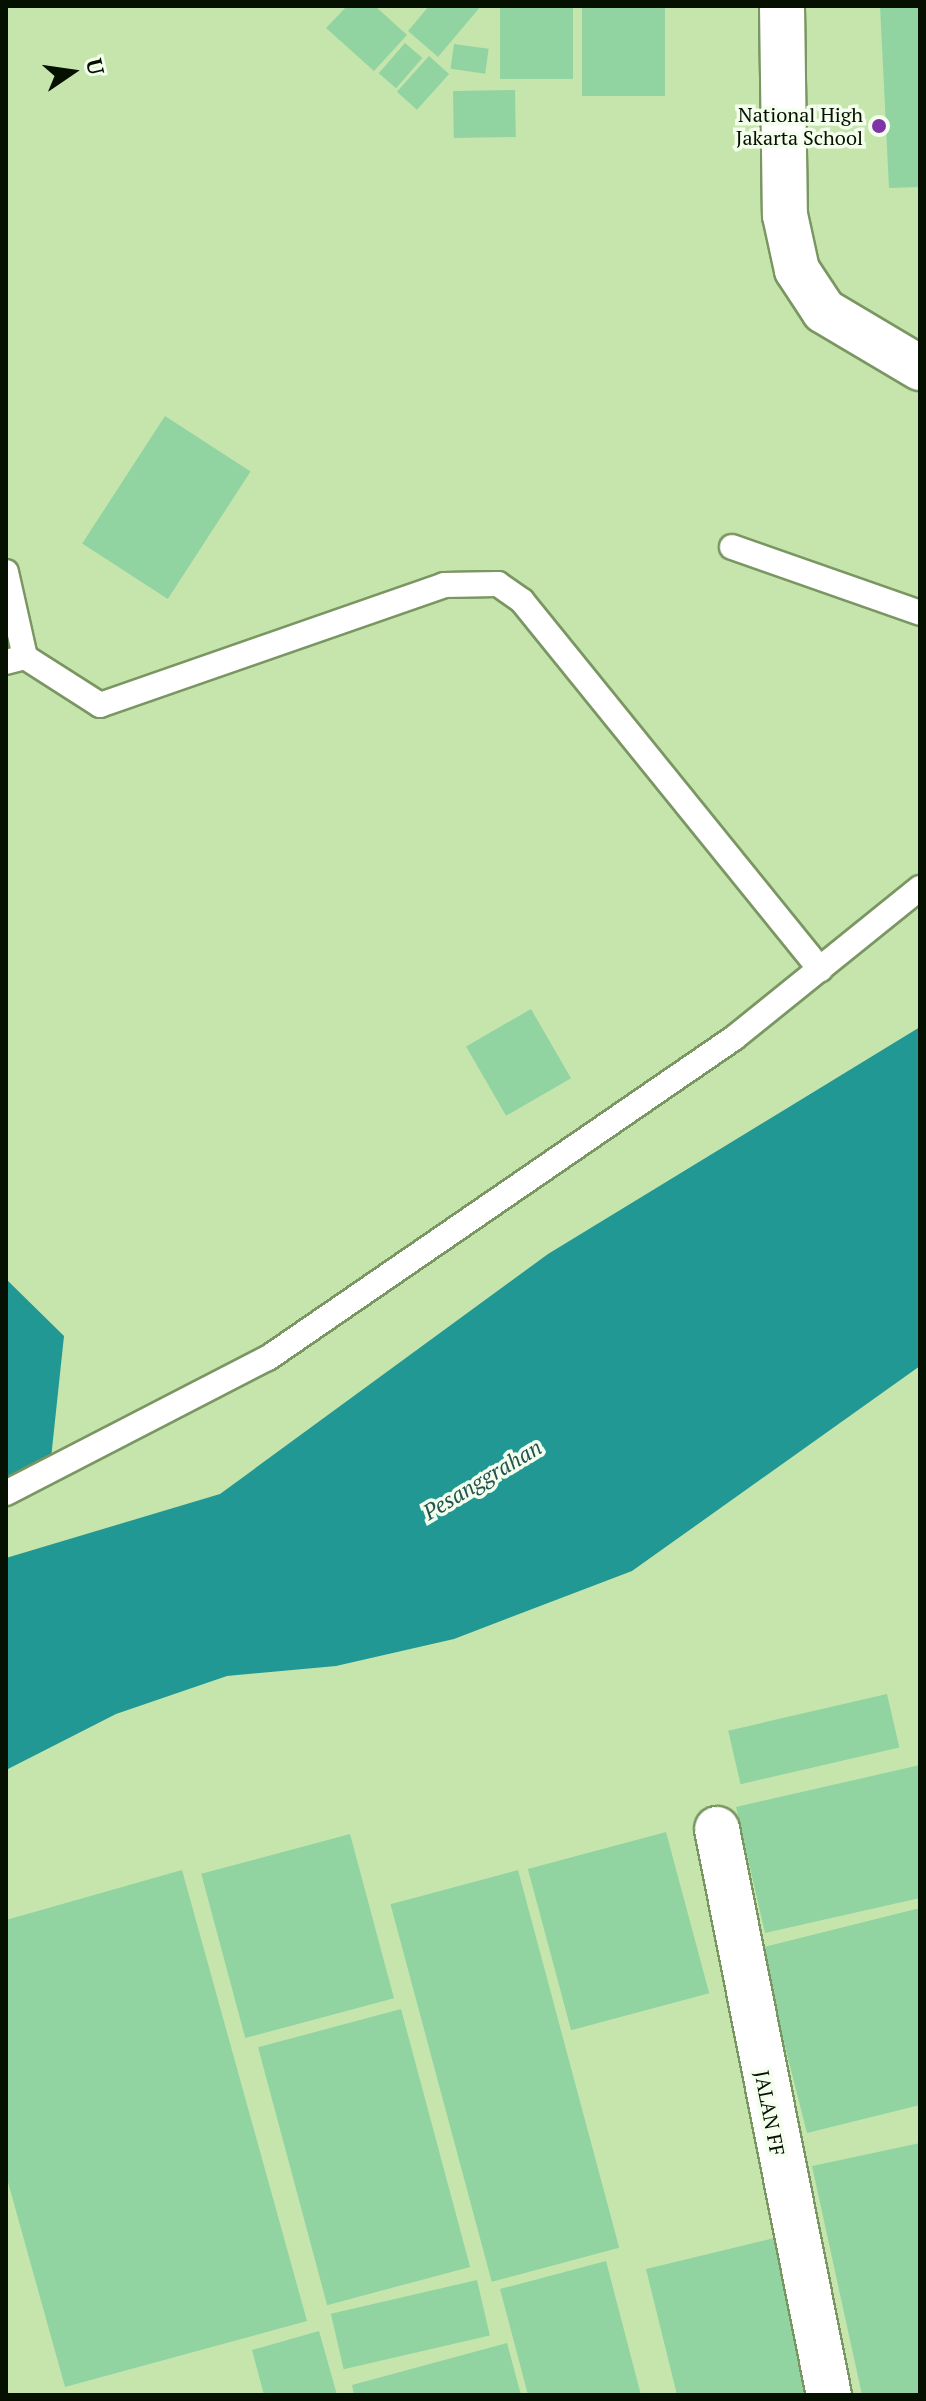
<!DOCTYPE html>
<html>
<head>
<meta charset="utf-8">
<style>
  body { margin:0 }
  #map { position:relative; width:926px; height:2401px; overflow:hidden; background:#c6e5ad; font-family:"PT Serif",serif }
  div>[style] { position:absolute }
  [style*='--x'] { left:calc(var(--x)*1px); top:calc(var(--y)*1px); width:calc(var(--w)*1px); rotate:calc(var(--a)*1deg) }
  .water>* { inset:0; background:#229895 }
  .building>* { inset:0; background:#91d4a2; transform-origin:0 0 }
  .roads { filter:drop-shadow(2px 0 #7a9662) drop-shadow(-2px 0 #7a9662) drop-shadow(0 2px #7a9662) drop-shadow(0 -2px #7a9662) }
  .lane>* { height:24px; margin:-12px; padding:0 12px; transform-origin:12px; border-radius:12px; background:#fff }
  .street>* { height:44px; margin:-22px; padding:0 22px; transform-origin:22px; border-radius:22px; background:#fff }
  .secondary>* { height:44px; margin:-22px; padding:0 22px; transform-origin:22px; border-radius:22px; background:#fff }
  .dots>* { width:22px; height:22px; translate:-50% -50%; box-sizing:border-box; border:4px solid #f4feed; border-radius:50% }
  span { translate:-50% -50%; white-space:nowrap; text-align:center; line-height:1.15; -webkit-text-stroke:7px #f4feed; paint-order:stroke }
  .poi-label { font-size:20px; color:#061000 }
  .right { translate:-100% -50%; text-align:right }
  .street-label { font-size:20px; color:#061000 }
  .water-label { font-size:22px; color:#225250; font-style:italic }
  .frame { position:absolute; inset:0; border:8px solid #061000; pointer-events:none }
  .north { position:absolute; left:32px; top:32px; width:80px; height:80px; -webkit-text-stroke:6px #f4feed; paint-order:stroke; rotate:77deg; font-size:22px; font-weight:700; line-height:32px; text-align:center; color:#061000 }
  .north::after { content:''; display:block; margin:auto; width:28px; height:36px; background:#061000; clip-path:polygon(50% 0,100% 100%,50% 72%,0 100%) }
</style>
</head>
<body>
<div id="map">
  <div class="water">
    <i style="clip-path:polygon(920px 1027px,920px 1366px,632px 1571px,454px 1639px,336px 1666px,227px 1676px,116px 1714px,6px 1770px,6px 1558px,220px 1494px,548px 1254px)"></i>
    <i style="clip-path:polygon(6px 1279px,64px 1336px,50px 1468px,6px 1476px)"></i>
  </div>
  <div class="building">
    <i style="clip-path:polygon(347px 6px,375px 6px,407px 35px,374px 71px,326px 28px)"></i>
    <i style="clip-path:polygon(429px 6px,481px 6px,438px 57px,408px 31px)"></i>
    <i style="left:500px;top:6px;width:73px;height:73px"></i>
    <i style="left:582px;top:6px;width:83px;height:90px"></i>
    <i style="clip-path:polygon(880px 6px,920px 6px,920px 187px,889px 188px)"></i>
    <i style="left:405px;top:43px;width:23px;height:40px;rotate:41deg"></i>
    <i style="left:454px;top:44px;width:35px;height:25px;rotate:8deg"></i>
    <i style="left:429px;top:56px;width:27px;height:48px;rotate:42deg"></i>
    <i style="left:515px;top:90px;width:47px;height:62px;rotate:89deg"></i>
    <i style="left:165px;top:416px;width:102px;height:152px;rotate:33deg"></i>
    <i style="left:531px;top:1009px;width:80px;height:75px;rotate:60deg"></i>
    <i style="left:887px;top:1694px;width:55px;height:163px;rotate:77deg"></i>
    <i style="clip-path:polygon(920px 1765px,920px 1898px,765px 1933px,736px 1807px)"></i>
    <i style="left:666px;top:1832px;width:167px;height:143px;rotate:75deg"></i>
    <i style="left:350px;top:1834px;width:170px;height:154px;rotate:75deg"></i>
    <i style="clip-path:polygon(182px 1870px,307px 2321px,65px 2387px,6px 2175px,6px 1920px)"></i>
    <i style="left:518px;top:1870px;width:391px;height:132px;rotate:75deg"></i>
    <i style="clip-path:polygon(920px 1908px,920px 2105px,807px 2133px,760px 1948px)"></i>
    <i style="left:401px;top:2009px;width:267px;height:148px;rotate:75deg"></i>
    <i style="clip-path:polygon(920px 2143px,920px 2395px,862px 2395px,812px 2166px)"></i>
    <i style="clip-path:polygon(778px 2237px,818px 2395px,677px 2395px,646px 2269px)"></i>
    <i style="clip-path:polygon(606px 2261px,641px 2395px,528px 2395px,500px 2289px)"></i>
    <i style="left:477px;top:2280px;width:57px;height:150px;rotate:77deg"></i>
    <i style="clip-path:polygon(319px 2331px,337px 2395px,264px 2395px,252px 2350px)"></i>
    <i style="clip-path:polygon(507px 2343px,521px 2395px,354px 2395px,352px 2385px)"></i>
  </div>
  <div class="roads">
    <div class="lane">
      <i style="--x:732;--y:547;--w:199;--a:19.3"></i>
      <i style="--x:6;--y:572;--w:87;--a:77.4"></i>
      <i style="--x:6;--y:662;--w:20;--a:-15"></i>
      <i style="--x:25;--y:657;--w:89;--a:32.6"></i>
      <i style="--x:100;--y:705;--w:364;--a:-19.2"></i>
      <i style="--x:444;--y:585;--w:54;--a:-1.1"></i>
      <i style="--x:498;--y:584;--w:29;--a:35"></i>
      <i style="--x:522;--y:601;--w:474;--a:51"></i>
      <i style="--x:6;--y:1493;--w:295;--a:-27.3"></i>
      <i style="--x:268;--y:1358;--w:565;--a:-34.48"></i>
      <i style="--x:734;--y:1038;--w:239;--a:-38.9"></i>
    </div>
    <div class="street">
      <i style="--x:717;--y:1829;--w:577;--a:78.81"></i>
    </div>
    <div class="secondary">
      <i style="--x:782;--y:6;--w:209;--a:89.2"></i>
      <i style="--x:785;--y:215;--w:56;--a:77.7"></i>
      <i style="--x:797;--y:270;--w:49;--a:56.6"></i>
      <i style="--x:824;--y:311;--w:112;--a:30.7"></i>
    </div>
  </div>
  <div class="dots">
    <i style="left:879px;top:126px;background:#8035a7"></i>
  </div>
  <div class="poi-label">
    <span class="right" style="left:863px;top:126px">National High<br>Jakarta School</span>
  </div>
  <div class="street-label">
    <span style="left:770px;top:2113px;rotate:79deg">JALAN FF</span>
  </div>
  <div class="water-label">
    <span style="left:482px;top:1479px;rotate:-31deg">Pesanggrahan</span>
  </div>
  <div class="frame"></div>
  <div class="north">U</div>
</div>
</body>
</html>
